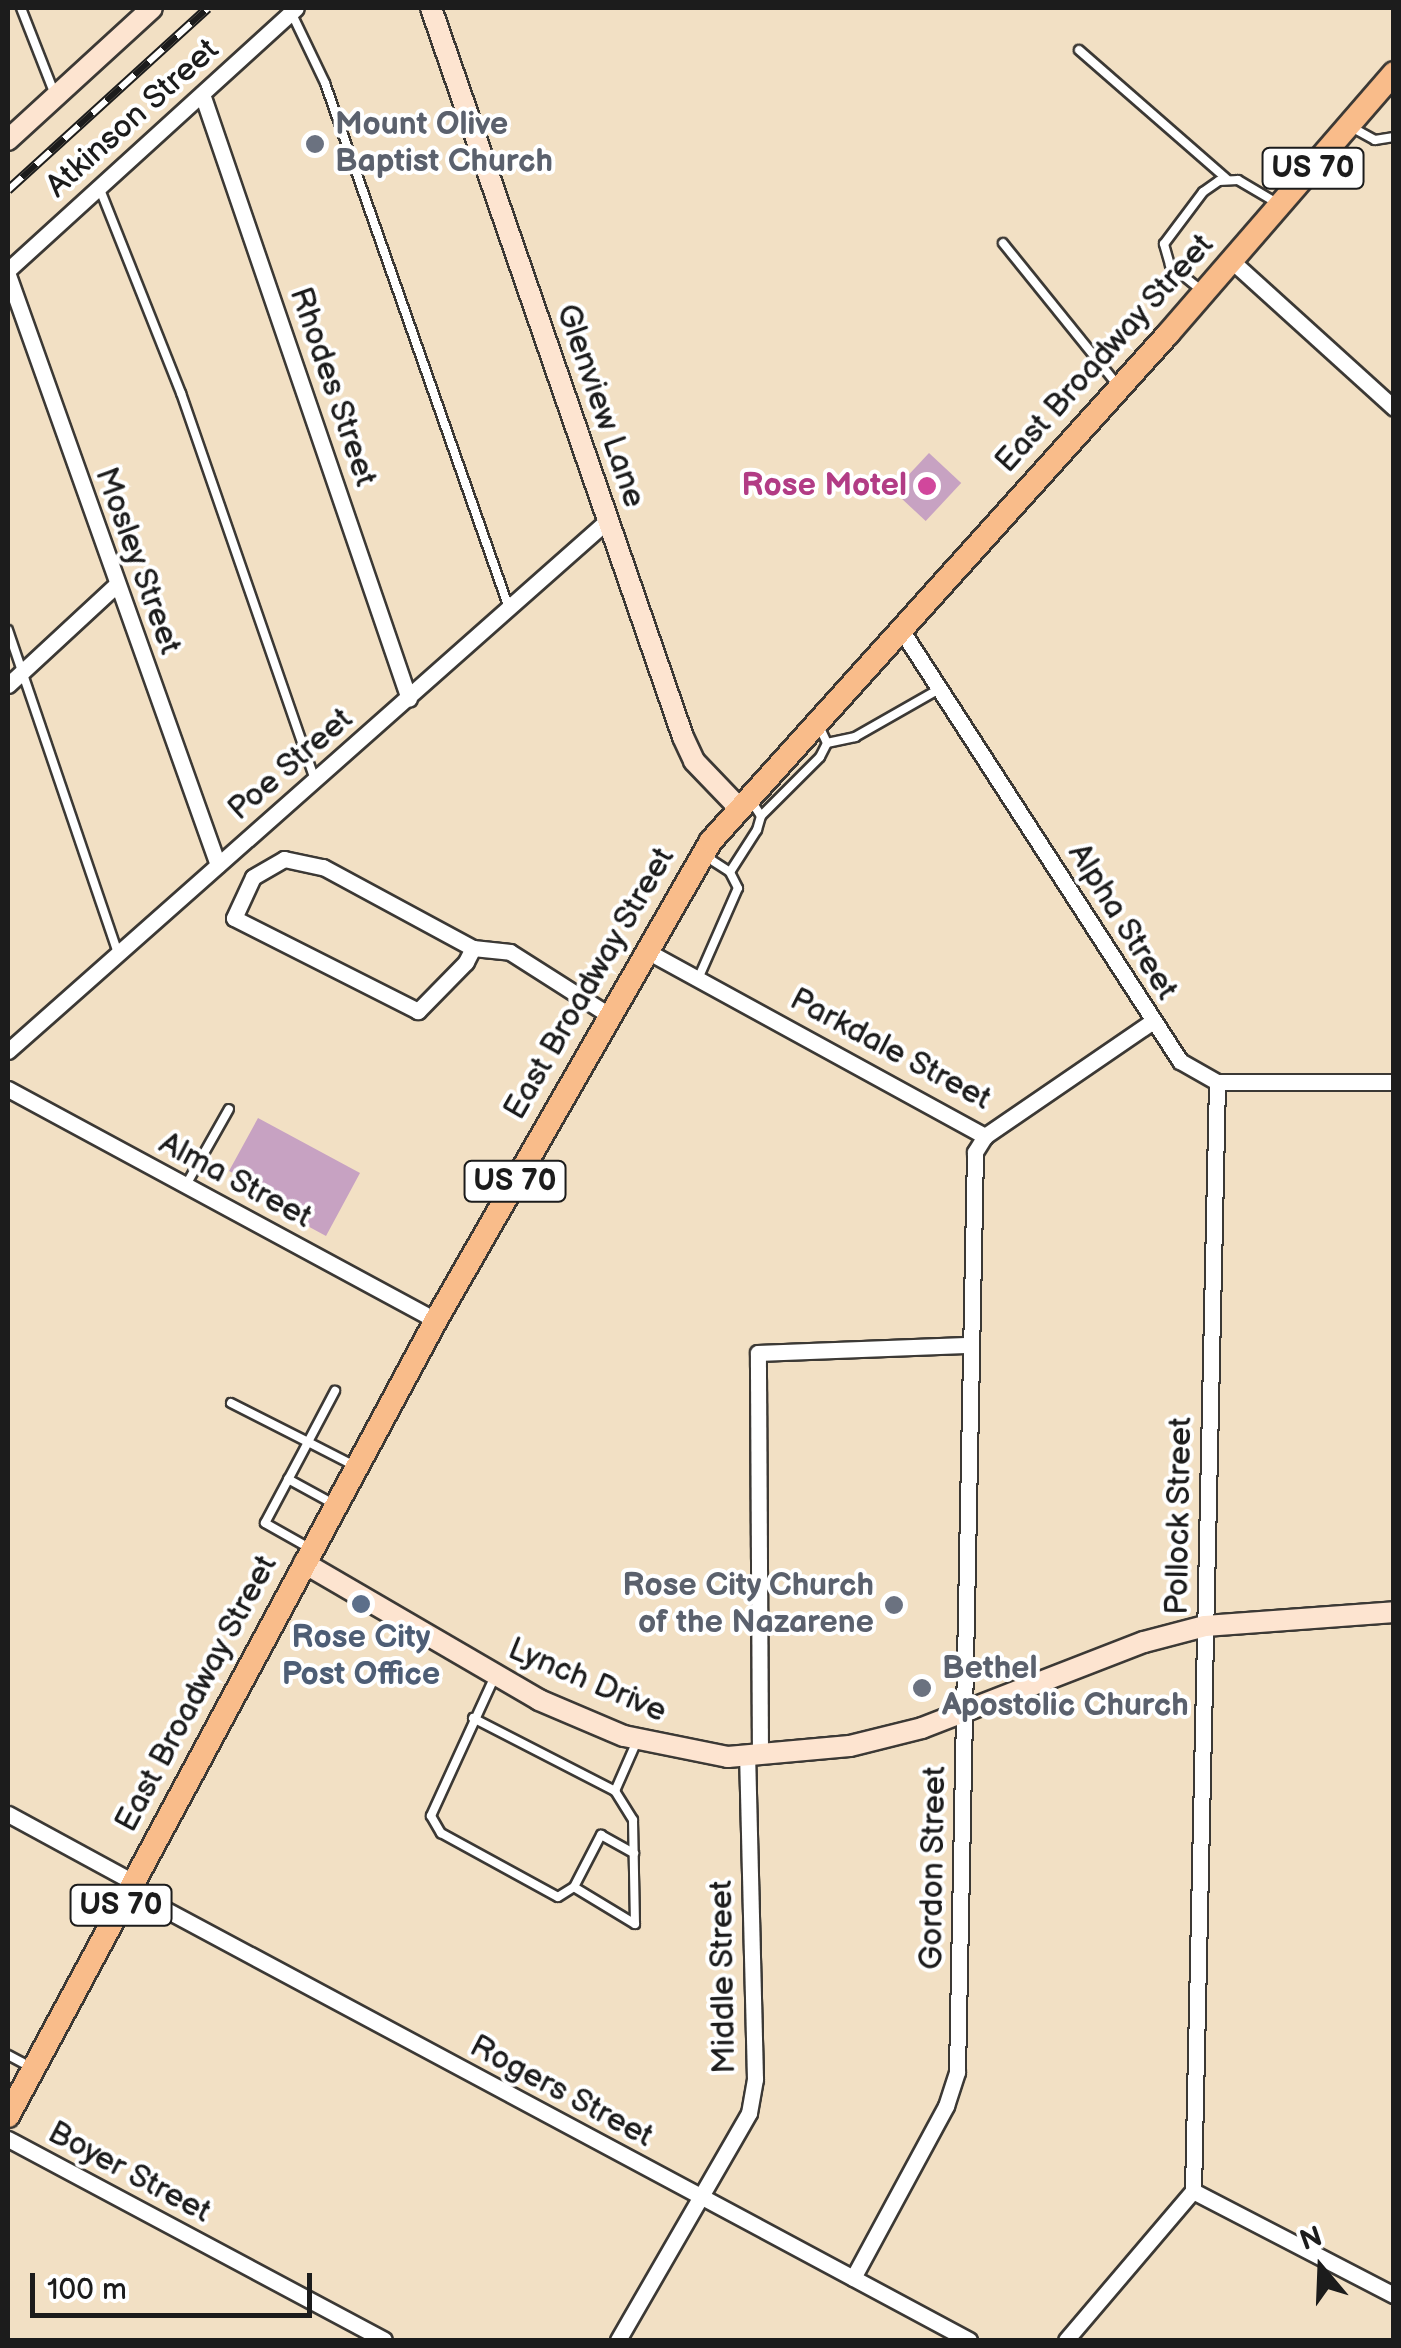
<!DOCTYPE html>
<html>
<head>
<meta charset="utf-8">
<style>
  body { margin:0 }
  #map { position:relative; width:1401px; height:2348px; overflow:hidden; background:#f2e0c4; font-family:"Balsamiq Sans",sans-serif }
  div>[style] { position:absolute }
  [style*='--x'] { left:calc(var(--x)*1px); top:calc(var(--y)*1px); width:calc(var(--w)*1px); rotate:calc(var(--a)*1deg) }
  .building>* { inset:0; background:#c7a2c2; transform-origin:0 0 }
  .roads { filter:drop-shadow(2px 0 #3c3935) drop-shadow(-2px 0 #3c3935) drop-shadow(0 2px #3c3935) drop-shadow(0 -2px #3c3935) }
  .lane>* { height:8px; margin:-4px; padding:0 4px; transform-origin:4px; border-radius:4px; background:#fff }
  .street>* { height:15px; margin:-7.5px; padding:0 7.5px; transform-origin:7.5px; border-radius:7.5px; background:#fff }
  .secondary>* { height:20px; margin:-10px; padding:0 10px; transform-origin:10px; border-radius:10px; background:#fde4d0 }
  .primary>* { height:22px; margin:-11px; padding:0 11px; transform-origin:11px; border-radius:11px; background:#f9bc8a }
  .rail>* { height:10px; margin-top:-5px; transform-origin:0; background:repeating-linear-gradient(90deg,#fff 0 19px,#1c1c1c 0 38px); box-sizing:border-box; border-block:2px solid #1c1c1c }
  .dots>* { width:28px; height:28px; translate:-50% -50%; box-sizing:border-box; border:5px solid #fff; border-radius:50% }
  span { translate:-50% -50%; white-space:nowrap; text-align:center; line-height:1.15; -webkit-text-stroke:8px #fff; paint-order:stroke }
  .shield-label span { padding:2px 8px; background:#fff; border:2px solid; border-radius:8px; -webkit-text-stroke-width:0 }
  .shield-label { font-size:30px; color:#1c1c1c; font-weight:700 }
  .street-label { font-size:32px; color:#1c1c1c }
  .worship-label { font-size:32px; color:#5b616d; font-weight:700 }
  .left { translate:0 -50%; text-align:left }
  .right { translate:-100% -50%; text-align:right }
  .hotel-label { font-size:32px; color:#b23c85; font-weight:700 }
  .service-label { font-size:32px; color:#4e5e75; font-weight:700 }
  .frame { position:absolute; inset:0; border:10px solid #1c1c1c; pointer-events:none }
  .north { position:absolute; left:1271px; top:2218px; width:100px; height:100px; -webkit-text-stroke:8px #fff; paint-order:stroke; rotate:341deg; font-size:28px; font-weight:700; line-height:40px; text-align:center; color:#1c1c1c }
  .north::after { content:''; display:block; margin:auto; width:35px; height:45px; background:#1c1c1c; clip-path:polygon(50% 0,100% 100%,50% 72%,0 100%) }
  .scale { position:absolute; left:30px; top:2273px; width:282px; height:45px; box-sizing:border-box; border:5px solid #1c1c1c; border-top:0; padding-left:12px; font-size:30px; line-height:35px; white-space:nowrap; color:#1c1c1c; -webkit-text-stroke:8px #fff; paint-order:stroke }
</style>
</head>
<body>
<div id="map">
  <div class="building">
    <i style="left:929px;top:453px;width:44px;height:52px;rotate:43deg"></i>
    <i style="clip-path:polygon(258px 1118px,360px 1173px,326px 1236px,230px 1184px,235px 1174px,229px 1171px)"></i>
  </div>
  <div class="roads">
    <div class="lane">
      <i style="--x:21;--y:8;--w:90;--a:68.6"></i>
      <i style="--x:291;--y:12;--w:79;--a:64.4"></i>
      <i style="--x:325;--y:83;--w:556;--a:70.69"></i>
      <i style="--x:1079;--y:50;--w:196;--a:41.1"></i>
      <i style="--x:1353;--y:128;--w:25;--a:29"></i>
      <i style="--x:1375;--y:140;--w:19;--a:-9"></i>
      <i style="--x:99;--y:187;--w:222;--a:68.3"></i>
      <i style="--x:181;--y:393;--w:409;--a:70.9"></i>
      <i style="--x:1003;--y:243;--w:180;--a:51.1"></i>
      <i style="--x:1201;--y:290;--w:40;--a:-141"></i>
      <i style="--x:1170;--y:265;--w:22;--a:-106"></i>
      <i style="--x:1164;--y:244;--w:65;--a:-53.1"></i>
      <i style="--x:1203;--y:192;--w:19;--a:-35"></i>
      <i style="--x:1219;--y:181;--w:19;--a:-3"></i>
      <i style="--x:1238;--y:180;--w:45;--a:30.5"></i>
      <i style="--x:8;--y:630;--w:339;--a:71.2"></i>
      <i style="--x:827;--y:743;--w:29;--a:-12"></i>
      <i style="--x:855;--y:737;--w:97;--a:-29.7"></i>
      <i style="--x:761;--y:816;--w:83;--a:-45"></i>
      <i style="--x:820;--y:757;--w:16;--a:-63"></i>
      <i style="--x:827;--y:743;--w:17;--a:-115"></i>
      <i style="--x:730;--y:872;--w:50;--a:-57.3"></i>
      <i style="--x:757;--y:830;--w:15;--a:-74"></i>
      <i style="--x:761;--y:816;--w:17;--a:-123"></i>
      <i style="--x:698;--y:979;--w:99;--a:-66.3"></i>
      <i style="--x:738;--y:888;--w:18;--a:-117"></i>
      <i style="--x:730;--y:872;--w:27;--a:-147"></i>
      <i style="--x:186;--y:1185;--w:87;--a:-60.5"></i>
      <i style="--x:231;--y:1403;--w:86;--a:26.9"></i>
      <i style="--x:308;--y:1442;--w:58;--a:-62.1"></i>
      <i style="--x:288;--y:1479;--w:50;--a:28.6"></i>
      <i style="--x:311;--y:1549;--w:53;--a:-150.5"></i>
      <i style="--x:265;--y:1523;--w:92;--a:-62"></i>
      <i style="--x:308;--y:1442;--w:51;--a:27.1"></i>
      <i style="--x:495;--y:1676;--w:154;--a:114.6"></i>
      <i style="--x:431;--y:1816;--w:20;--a:60"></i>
      <i style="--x:441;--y:1833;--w:133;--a:28.7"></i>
      <i style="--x:558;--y:1897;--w:19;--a:-32"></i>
      <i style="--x:473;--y:1718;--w:160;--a:27.2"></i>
      <i style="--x:615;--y:1791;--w:34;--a:58"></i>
      <i style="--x:633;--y:1820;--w:104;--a:88.9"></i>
      <i style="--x:635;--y:1924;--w:71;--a:-148.8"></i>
      <i style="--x:574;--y:1887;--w:59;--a:-62.6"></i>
      <i style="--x:601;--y:1835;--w:38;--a:29"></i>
      <i style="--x:615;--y:1791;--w:55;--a:-66.3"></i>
      <i style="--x:8;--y:2055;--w:24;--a:28"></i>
    </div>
    <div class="street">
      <i style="--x:202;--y:94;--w:639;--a:71.11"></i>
      <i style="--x:1233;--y:262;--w:217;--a:42.2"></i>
      <i style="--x:8;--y:270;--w:389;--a:-42.3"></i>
      <i style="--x:8;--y:275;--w:626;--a:70.41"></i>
      <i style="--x:900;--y:628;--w:516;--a:57.11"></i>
      <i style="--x:1180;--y:1061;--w:43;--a:29.6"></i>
      <i style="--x:1217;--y:1082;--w:177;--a:0"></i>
      <i style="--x:8;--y:685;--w:147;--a:-42.8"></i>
      <i style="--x:284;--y:859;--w:40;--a:12"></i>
      <i style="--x:323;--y:867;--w:170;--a:28.4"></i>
      <i style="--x:473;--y:948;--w:16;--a:117"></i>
      <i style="--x:466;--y:962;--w:69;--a:134.4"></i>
      <i style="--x:418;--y:1011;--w:206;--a:-153.2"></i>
      <i style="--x:234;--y:918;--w:45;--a:-65.1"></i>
      <i style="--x:253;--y:877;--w:36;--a:-30"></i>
      <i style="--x:473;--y:948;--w:37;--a:6"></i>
      <i style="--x:510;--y:952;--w:117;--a:32.5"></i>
      <i style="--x:645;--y:950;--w:388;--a:28.7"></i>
      <i style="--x:985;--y:1136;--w:204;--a:-34.4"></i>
      <i style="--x:8;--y:1051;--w:801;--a:-41.51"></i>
      <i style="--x:8;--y:1089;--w:486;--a:28.4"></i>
      <i style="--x:760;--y:1755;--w:402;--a:-90.3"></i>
      <i style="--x:758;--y:1353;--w:213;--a:-2.2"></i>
      <i style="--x:8;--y:1814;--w:142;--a:28.5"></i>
      <i style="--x:129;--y:1890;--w:953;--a:28.18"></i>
      <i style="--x:8;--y:2139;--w:426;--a:28.1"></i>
      <i style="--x:1193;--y:2191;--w:226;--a:27.4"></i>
      <i style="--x:853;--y:2278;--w:196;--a:-61.6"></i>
      <i style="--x:946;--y:2106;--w:36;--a:-72"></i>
      <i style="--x:957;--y:2072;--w:920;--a:-88.88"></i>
      <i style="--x:975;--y:1152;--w:19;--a:-58"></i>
      <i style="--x:618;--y:2340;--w:262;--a:-60"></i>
      <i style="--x:749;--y:2113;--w:35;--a:-80"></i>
      <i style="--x:755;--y:2079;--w:323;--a:-91.4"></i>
      <i style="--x:1066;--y:2340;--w:196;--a:-49.6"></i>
      <i style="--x:1193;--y:2191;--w:1109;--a:-88.76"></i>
    </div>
    <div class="secondary">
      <i style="--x:431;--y:8;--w:771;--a:70.93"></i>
      <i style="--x:683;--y:737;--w:26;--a:65"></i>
      <i style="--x:694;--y:761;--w:65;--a:46.2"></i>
      <i style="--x:8;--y:140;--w:195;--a:-42.5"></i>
      <i style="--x:304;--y:1563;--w:272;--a:30.2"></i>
      <i style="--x:539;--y:1700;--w:92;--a:23"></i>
      <i style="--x:624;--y:1736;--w:106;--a:11.4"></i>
      <i style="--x:728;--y:1757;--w:122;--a:-5.2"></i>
      <i style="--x:850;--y:1746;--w:74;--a:-14"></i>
      <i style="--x:922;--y:1728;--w:238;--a:-21.2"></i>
      <i style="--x:1144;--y:1642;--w:63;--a:-14.7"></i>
      <i style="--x:1205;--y:1626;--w:190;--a:-4.2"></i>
    </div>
    <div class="primary">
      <i style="--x:8;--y:2116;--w:904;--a:-61.73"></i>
      <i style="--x:436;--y:1320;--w:552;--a:-60.14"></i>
      <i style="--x:711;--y:841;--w:683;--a:-47.97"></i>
      <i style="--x:1168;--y:334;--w:345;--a:-49.1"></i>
    </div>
  </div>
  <div class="rail">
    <i style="--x:8;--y:190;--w:270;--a:-42.3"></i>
  </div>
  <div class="dots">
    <i style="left:315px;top:144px;background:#6b7280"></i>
    <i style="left:927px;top:486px;background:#d1479c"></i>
    <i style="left:361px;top:1604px;background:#5c6f8a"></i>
    <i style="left:894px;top:1605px;background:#6b7280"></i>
    <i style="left:922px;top:1688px;background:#6b7280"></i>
  </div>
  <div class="shield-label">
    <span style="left:1313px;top:168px">US 70</span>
    <span style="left:515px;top:1181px">US 70</span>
    <span style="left:121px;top:1905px">US 70</span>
  </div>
  <div class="street-label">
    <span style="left:133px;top:119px;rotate:-42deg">Atkinson Street</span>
    <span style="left:1105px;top:354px;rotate:-48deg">East Broadway Street</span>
    <span style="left:332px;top:387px;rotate:71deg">Rhodes Street</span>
    <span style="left:600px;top:406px;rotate:71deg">Glenview Lane</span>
    <span style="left:137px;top:561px;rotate:70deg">Mosley Street</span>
    <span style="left:291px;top:765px;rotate:-41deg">Poe Street</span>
    <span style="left:1122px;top:922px;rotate:58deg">Alpha Street</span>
    <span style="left:590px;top:984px;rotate:-60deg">East Broadway Street</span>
    <span style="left:890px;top:1050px;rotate:28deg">Parkdale Street</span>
    <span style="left:235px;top:1181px;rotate:28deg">Alma Street</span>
    <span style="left:1180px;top:1516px;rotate:-89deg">Pollock Street</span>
    <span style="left:587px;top:1681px;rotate:23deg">Lynch Drive</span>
    <span style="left:197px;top:1694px;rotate:-62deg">East Broadway Street</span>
    <span style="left:934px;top:1868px;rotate:-89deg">Gordon Street</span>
    <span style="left:724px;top:1977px;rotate:-91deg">Middle Street</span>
    <span style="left:561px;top:2092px;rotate:28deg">Rogers Street</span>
    <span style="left:129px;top:2173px;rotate:28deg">Boyer Street</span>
  </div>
  <div class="worship-label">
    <span class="left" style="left:335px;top:144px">Mount Olive<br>Baptist Church</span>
    <span class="right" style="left:874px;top:1605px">Rose City Church<br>of the Nazarene</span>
    <span class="left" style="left:942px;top:1688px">Bethel<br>Apostolic Church</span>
  </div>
  <div class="hotel-label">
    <span class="right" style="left:907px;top:486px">Rose Motel</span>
  </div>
  <div class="service-label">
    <span style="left:361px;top:1657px">Rose City<br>Post Office</span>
  </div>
  <div class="frame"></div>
  <div class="north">N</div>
  <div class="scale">100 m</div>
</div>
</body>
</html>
